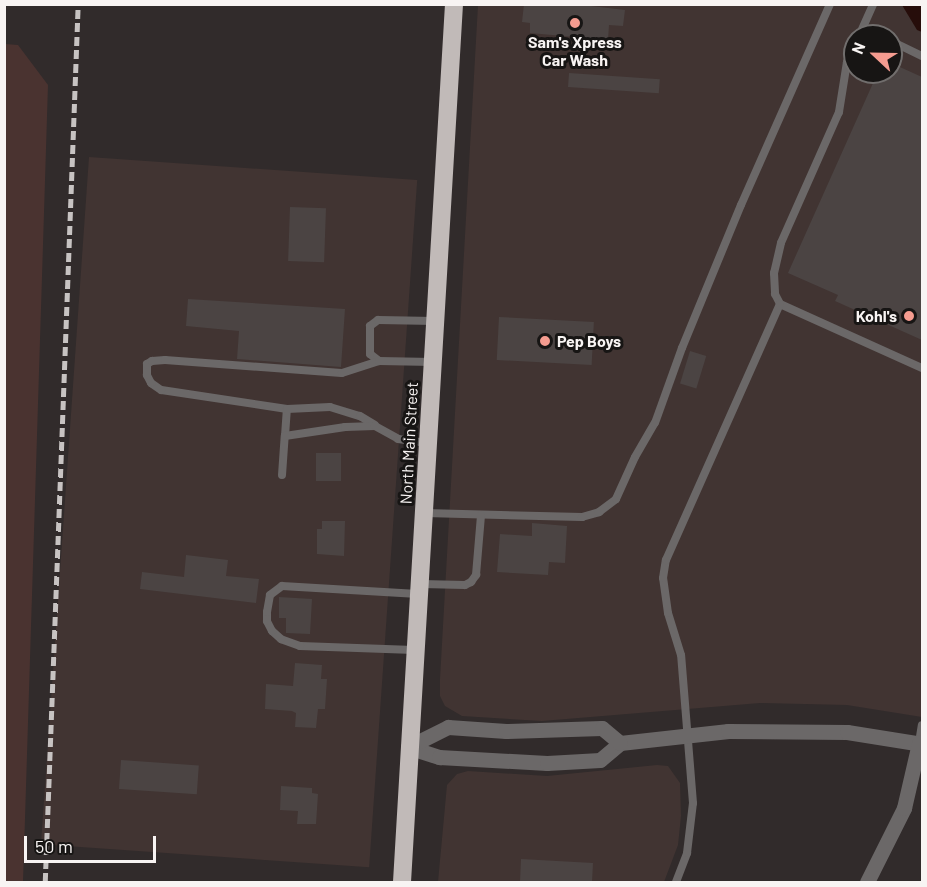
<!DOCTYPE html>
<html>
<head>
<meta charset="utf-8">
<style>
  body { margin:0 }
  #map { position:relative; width:927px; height:887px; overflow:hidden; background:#312b2b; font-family:Barlow,sans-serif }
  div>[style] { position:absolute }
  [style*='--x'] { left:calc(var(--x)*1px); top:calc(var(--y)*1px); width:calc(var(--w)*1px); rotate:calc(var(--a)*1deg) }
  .built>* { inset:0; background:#413432; transform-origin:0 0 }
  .green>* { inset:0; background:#4a3330 }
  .water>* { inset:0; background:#260d0a }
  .building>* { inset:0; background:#4b4443; transform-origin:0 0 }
  .lane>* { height:8px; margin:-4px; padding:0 4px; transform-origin:4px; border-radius:4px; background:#6b6868 }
  .street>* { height:15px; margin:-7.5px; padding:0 7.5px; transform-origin:7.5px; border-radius:7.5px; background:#6b6868 }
  .highway>* { height:18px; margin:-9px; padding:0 9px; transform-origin:9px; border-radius:9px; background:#c1bab8 }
  .rail>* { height:4.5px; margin-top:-2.25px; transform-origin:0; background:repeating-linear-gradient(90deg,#c7c3c2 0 9px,transparent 0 13.5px) }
  .dots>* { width:16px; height:16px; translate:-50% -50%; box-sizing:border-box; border:3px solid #171514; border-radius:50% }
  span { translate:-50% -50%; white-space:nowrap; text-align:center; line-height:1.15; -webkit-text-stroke:6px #171514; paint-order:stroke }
  .poi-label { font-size:16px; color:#f8f4f3; font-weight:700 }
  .right { translate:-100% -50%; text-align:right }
  .left { translate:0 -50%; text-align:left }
  .street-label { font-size:16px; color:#f8f4f3 }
  .frame { position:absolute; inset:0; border:6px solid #f8f4f3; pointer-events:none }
  .north { position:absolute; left:843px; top:24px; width:60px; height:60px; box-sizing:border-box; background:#171514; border:2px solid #716e6d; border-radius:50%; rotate:292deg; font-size:16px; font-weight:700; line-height:24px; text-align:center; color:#f8f4f3 }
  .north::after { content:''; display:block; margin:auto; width:21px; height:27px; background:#f59c90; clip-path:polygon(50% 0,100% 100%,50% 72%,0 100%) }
  .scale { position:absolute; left:24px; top:836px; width:132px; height:27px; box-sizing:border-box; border:3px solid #f8f4f3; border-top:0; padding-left:8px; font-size:18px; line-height:21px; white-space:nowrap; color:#f8f4f3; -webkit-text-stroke:4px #171514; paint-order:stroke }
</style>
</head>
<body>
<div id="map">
  <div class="built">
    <i style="clip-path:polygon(evenodd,478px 5px,922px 5px,922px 717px,847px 705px,760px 703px,542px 721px,462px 716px,445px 706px,440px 696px,440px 679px,478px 5px,855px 36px,891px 36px,891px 72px,855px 72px,855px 36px)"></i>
    <i style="left:89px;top:157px;width:329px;height:689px;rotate:4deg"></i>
    <i style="clip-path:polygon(657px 765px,668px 766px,680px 783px,681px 816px,678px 845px,664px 882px,438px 882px,447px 785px,457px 774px,468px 771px,547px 776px)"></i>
  </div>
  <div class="green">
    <i style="clip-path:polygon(5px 44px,18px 45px,48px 85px,23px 882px,4px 882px)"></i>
  </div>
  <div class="water">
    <i style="clip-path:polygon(902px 5px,922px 5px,922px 32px,917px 30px)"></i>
  </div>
  <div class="building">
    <i style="clip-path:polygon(524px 4px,574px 4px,625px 10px,623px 26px,609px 25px,608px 40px,530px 33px,530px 23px,522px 22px)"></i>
    <i style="clip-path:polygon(891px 63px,922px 77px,922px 340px,835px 301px,838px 295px,788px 273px,878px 72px,891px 72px)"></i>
    <i style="left:569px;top:73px;width:91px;height:14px;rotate:4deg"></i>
    <i style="left:290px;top:207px;width:36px;height:54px;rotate:2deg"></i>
    <i style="clip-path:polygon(188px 299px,345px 309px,341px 367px,237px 359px,239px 331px,186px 326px)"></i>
    <i style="left:499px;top:317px;width:95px;height:43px;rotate:3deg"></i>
    <i style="left:690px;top:351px;width:17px;height:34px;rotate:17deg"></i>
    <i style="left:316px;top:453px;width:25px;height:28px"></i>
    <i style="clip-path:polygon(322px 521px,345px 521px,344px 556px,317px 554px,317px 529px,322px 529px)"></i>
    <i style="clip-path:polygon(532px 523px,567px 526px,565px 563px,549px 562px,548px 575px,497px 572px,500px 534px,532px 536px)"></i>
    <i style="clip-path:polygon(186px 555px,228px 560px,226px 576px,259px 579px,256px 603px,140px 589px,142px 572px,184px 577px)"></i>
    <i style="clip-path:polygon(279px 597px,312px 599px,310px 634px,286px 633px,286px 618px,279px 618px)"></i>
    <i style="clip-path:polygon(295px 663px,322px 665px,321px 679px,327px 679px,325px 709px,318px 709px,316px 728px,295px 727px,296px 713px,292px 711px,265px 709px,266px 684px,293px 686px)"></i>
    <i style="left:121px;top:760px;width:78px;height:29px;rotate:4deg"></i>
    <i style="clip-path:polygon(281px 786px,312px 788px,312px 793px,318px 794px,316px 824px,297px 824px,298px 811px,280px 810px)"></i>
    <i style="clip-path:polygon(521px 859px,593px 863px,592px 882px,520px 882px)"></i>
  </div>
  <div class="lane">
    <i style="--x:863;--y:29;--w:17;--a:24"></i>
    <i style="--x:859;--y:36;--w:35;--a:-66"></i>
    <i style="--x:891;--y:41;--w:34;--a:26"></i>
    <i style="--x:855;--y:45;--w:19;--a:115"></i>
    <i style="--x:847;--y:62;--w:51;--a:99.1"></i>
    <i style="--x:839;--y:112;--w:143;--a:113.9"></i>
    <i style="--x:781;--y:243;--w:31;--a:103"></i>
    <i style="--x:774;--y:273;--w:21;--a:87"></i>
    <i style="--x:775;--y:294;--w:11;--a:63"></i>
    <i style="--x:780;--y:304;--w:156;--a:24.3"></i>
    <i style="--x:379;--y:361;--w:11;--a:-142"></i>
    <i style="--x:370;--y:354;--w:28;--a:-90"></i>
    <i style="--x:370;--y:326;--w:10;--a:-37"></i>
    <i style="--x:378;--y:320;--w:57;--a:1"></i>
    <i style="--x:287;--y:409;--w:127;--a:-171.4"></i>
    <i style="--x:161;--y:390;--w:12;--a:-145"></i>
    <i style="--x:151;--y:383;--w:9;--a:-117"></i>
    <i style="--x:147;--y:375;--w:11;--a:-90"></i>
    <i style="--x:147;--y:364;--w:6;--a:-31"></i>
    <i style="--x:152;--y:361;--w:13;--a:-4"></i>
    <i style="--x:165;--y:360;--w:177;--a:4.2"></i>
    <i style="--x:342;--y:373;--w:39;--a:-18"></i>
    <i style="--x:379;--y:361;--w:54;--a:1.1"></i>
    <i style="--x:285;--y:436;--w:27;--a:-86"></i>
    <i style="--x:287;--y:409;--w:43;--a:-2.7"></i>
    <i style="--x:330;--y:407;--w:31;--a:17"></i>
    <i style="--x:360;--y:416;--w:17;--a:31"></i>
    <i style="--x:282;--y:475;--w:39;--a:-86"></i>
    <i style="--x:285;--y:436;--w:61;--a:-8.5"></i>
    <i style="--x:345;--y:427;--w:30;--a:-2"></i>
    <i style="--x:375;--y:426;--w:26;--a:29"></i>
    <i style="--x:398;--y:439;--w:29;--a:8"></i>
    <i style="--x:425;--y:513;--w:157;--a:1.5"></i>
    <i style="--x:582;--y:517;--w:18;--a:-16"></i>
    <i style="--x:599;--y:512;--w:21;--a:-37"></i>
    <i style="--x:616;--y:499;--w:46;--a:-65.7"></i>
    <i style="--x:635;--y:457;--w:39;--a:-60"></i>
    <i style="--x:655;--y:423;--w:80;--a:-70.2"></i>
    <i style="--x:682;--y:348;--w:155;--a:-67.6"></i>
    <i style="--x:741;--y:205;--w:220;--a:-66.1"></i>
    <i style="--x:421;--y:584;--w:44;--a:1.3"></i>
    <i style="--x:465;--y:585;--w:7;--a:-27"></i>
    <i style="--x:471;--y:582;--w:9;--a:-54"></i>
    <i style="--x:476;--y:575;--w:60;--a:-85.2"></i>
    <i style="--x:414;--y:650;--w:114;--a:-178"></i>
    <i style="--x:300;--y:646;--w:20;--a:-160"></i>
    <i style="--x:281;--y:639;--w:12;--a:-138"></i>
    <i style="--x:272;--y:631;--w:11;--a:-117"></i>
    <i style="--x:267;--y:621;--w:9;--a:-90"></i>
    <i style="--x:267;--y:612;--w:17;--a:-80"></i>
    <i style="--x:270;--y:595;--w:15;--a:-37"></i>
    <i style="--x:282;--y:586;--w:136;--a:3.4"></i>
    <i style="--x:919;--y:743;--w:18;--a:-81"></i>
    <i style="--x:676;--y:882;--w:31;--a:-69"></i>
    <i style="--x:687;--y:853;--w:50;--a:-83.2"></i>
    <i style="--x:693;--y:803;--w:148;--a:-94.6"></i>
    <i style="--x:681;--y:655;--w:44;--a:-107.2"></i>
    <i style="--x:668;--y:613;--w:35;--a:-98"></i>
    <i style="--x:663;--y:578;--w:18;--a:-81"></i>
    <i style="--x:666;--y:560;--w:280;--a:-66"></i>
  </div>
  <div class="street">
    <i style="--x:408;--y:747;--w:33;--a:18"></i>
    <i style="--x:439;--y:757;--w:108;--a:3.2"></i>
    <i style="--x:547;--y:763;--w:53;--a:-3.2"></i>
    <i style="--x:600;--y:760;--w:26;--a:-40"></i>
    <i style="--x:620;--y:743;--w:109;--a:-6.3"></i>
    <i style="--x:728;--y:731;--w:119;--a:0.5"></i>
    <i style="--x:847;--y:732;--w:76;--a:9.1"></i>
    <i style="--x:408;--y:747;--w:45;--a:-26.6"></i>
    <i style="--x:448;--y:727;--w:58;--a:3.9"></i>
    <i style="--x:506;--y:731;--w:96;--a:-1.8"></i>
    <i style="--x:602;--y:728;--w:23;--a:40"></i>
    <i style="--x:867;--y:882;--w:83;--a:-63.4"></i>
    <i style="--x:904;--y:808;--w:67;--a:-77"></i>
  </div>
  <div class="highway">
    <i style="--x:402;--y:882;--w:880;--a:-86.61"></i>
  </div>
  <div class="rail">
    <i style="--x:45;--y:882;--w:879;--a:-87.85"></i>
  </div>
  <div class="dots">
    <i style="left:575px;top:23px;background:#f59c90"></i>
    <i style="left:909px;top:316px;background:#f59c90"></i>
    <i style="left:545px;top:341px;background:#f59c90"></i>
  </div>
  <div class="poi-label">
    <span style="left:575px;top:51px">Sam's Xpress<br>Car Wash</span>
    <span class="right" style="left:897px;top:316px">Kohl's</span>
    <span class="left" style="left:557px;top:341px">Pep Boys</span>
  </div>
  <div class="street-label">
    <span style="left:409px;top:443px;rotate:-87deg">North Main Street</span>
  </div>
  <div class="frame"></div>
  <div class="north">N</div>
  <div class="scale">50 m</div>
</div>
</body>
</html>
